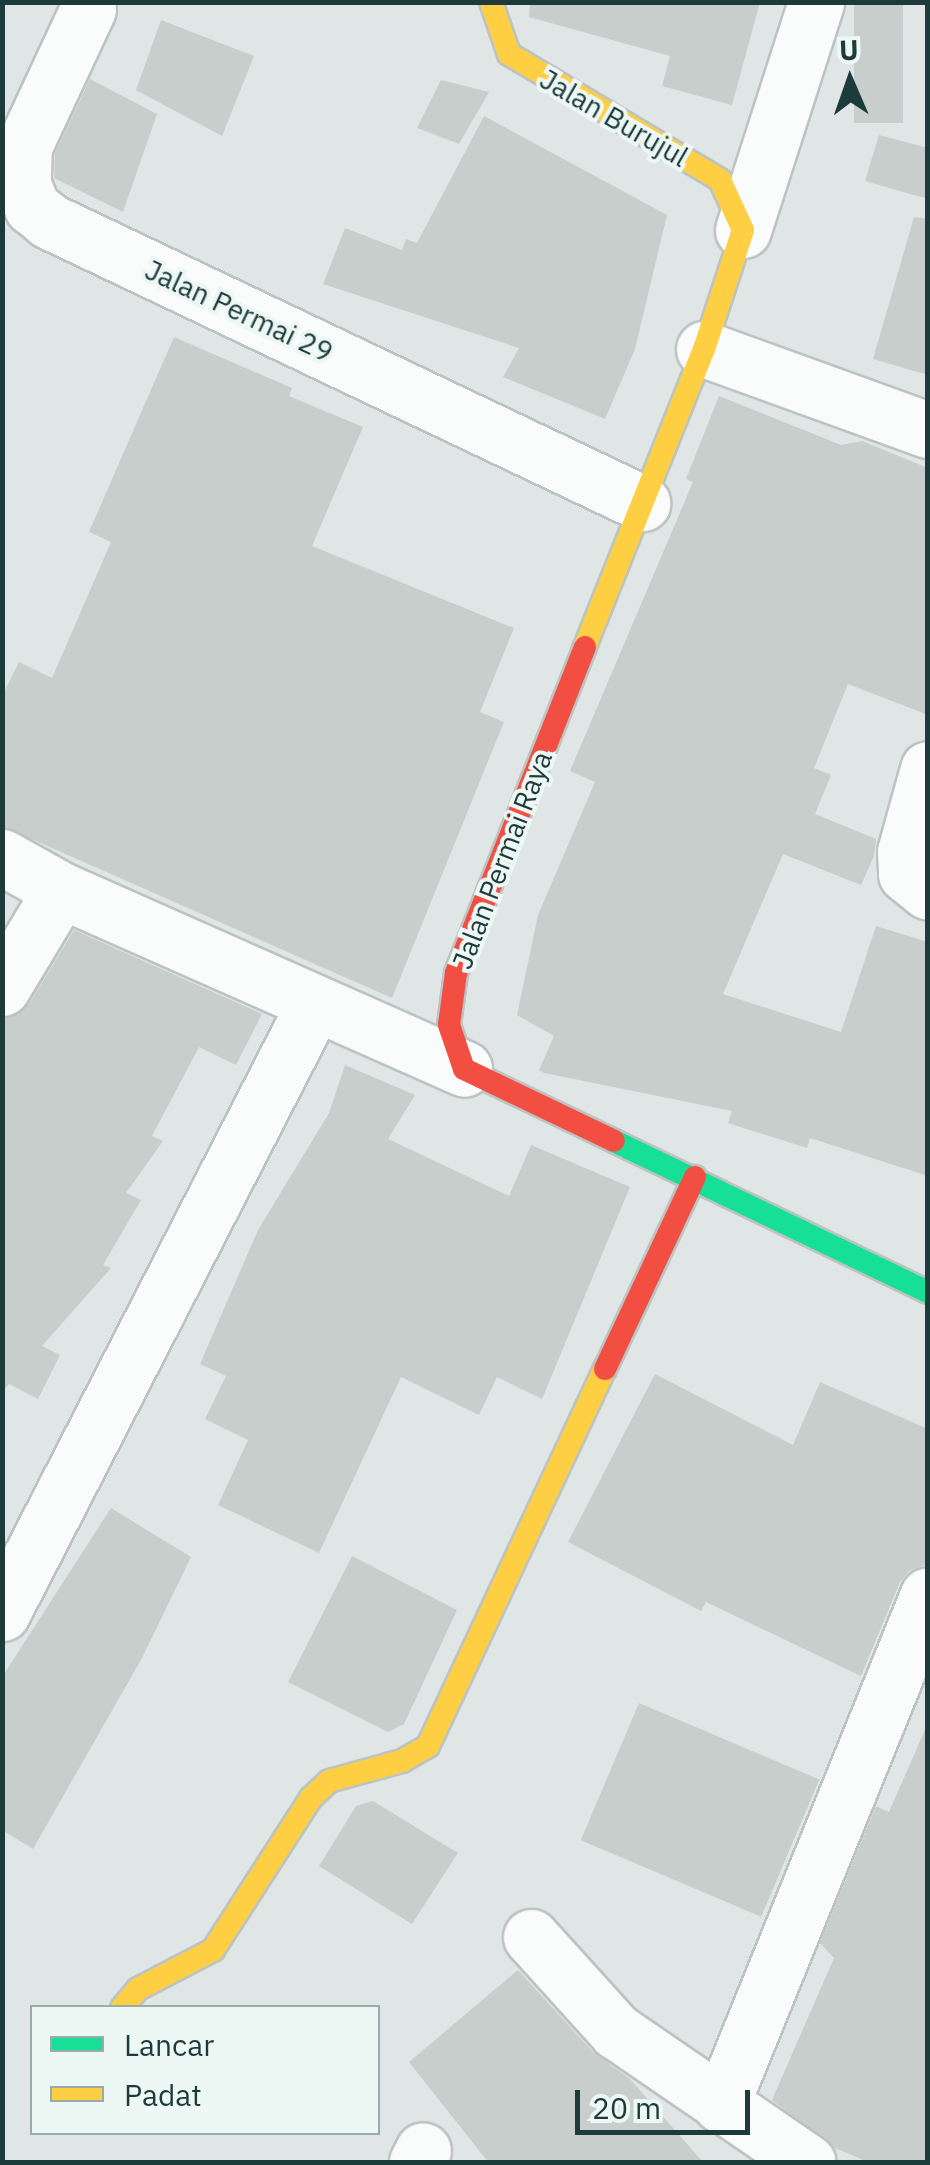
<!DOCTYPE html>
<html>
<head>
<meta charset="utf-8">
<style>
  body { margin:0 }
  #map { position:relative; width:930px; height:2165px; overflow:hidden; background:#e0e6e5; font-family:"IBM Plex Sans",sans-serif }
  div>[style] { position:absolute }
  [style*='--x'] { left:calc(var(--x)*1px); top:calc(var(--y)*1px); width:calc(var(--w)*1px); rotate:calc(var(--a)*1deg) }
  .building>* { inset:0; background:#c7cecc; transform-origin:0 0 }
  .roads { filter:drop-shadow(2px 0 #bdc3c2) drop-shadow(-2px 0 #bdc3c2) drop-shadow(0 2px #bdc3c2) drop-shadow(0 -2px #bdc3c2) }
  .street>* { height:55px; margin:-27.5px; padding:0 27.5px; transform-origin:27.5px; border-radius:27.5px; background:#fafbfb }
  .fast>* { height:22px; margin:-11px; padding:0 11px; transform-origin:11px; border-radius:11px; background:#16e098 }
  .slow>* { height:22px; margin:-11px; padding:0 11px; transform-origin:11px; border-radius:11px; background:#ffcf43 }
  .jam>* { height:22px; margin:-11px; padding:0 11px; transform-origin:11px; border-radius:11px; background:#f24e42 }
  span { translate:-50% -50%; white-space:nowrap; text-align:center; line-height:1.15; -webkit-text-stroke:8px #edf7f4; paint-order:stroke }
  .street-label { font-size:28px; color:#1d3b3a }
  .frame { position:absolute; inset:0; border:5px solid #1d3b3a; pointer-events:none }
  .legend { position:absolute; left:30px; top:2005px; width:350px; height:130px; box-sizing:border-box; background:#edf7f4; border:2px solid #9aacaa; margin:0; padding:12px 18px; list-style:none; font-size:30px; color:#1d3b3a }
  .legend li { display:flex; align-items:center; gap:20px; height:50px }
  .legend b { width:50px; border:2px solid #9aacaa }
  .north { position:absolute; left:800px; top:30px; width:100px; height:100px; -webkit-text-stroke:8px #edf7f4; paint-order:stroke; rotate:358deg; font-size:28px; font-weight:700; line-height:40px; text-align:center; color:#1d3b3a }
  .north::after { content:''; display:block; margin:auto; width:35px; height:45px; background:#1d3b3a; clip-path:polygon(50% 0,100% 100%,50% 72%,0 100%) }
  .scale { position:absolute; left:575px; top:2090px; width:175px; height:45px; box-sizing:border-box; border:5px solid #1d3b3a; border-top:0; padding-left:12px; font-size:30px; line-height:35px; white-space:nowrap; color:#1d3b3a; -webkit-text-stroke:8px #edf7f4; paint-order:stroke }
</style>
</head>
<body>
<div id="map">
  <div class="building">
    <i style="clip-path:polygon(530px 2px,760px 2px,732px 105px,662px 86px,670px 56px,529px 17px)"></i>
    <i style="left:854px;top:2px;width:49px;height:121px"></i>
    <i style="clip-path:polygon(161px 20px,254px 56px,222px 136px,136px 90px)"></i>
    <i style="clip-path:polygon(90px 79px,157px 114px,123px 212px,54px 178px,55px 153px)"></i>
    <i style="clip-path:polygon(441px 80px,489px 92px,459px 144px,417px 128px)"></i>
    <i style="clip-path:polygon(484px 116px,667px 215px,635px 349px,605px 419px,503px 377px,519px 348px,323px 284px,345px 228px,402px 250px,406px 239px,417px 243px)"></i>
    <i style="clip-path:polygon(879px 135px,928px 148px,928px 199px,865px 181px)"></i>
    <i style="clip-path:polygon(914px 217px,928px 219px,928px 375px,873px 359px)"></i>
    <i style="clip-path:polygon(174px 337px,292px 388px,289px 396px,363px 427px,312px 546px,514px 628px,480px 712px,504px 722px,392px 998px,2px 826px,2px 696px,19px 662px,52px 678px,111px 542px,89px 532px)"></i>
    <i style="clip-path:polygon(719px 396px,841px 445px,862px 441px,928px 468px,928px 715px,848px 684px,814px 768px,831px 775px,815px 814px,876px 839px,874px 856px,861px 885px,783px 854px,723px 994px,841px 1032px,876px 926px,928px 942px,928px 1176px,810px 1138px,807px 1148px,728px 1123px,732px 1111px,544px 1073px,539px 1070px,554px 1036px,517px 1015px,538px 915px,595px 782px,570px 771px,693px 482px,686px 479px)"></i>
    <i style="clip-path:polygon(74px 930px,262px 1014px,236px 1065px,199px 1047px,152px 1136px,163px 1141px,126px 1193px,141px 1200px,103px 1265px,111px 1268px,42px 1346px,60px 1355px,38px 1399px,9px 1384px,2px 1391px,2px 1019px,29px 1004px)"></i>
    <i style="clip-path:polygon(345px 1065px,415px 1095px,388px 1139px,509px 1196px,531px 1145px,630px 1187px,542px 1399px,497px 1377px,479px 1415px,401px 1377px,319px 1553px,218px 1505px,248px 1440px,205px 1419px,226px 1376px,200px 1364px,258px 1230px,329px 1113px)"></i>
    <i style="clip-path:polygon(655px 1374px,793px 1445px,820px 1382px,928px 1429px,928px 1564px,910px 1570px,900px 1582px,861px 1676px,706px 1602px,701px 1611px,568px 1542px)"></i>
    <i style="clip-path:polygon(111px 1508px,191px 1557px,142px 1658px,33px 1849px,2px 1830px,2px 1677px)"></i>
    <i style="clip-path:polygon(352px 1556px,457px 1610px,404px 1724px,388px 1732px,288px 1682px)"></i>
    <i style="left:639px;top:1703px;width:196px;height:149px;rotate:23deg"></i>
    <i style="clip-path:polygon(928px 1723px,928px 2162px,868px 2162px,835px 2148px,772px 2100px,834px 1958px,820px 1943px,876px 1806px,889px 1812px)"></i>
    <i style="clip-path:polygon(373px 1801px,458px 1853px,412px 1924px,319px 1866px,356px 1806px)"></i>
    <i style="clip-path:polygon(518px 1970px,593px 2052px,630px 2079px,703px 2162px,488px 2162px,409px 2062px)"></i>
  </div>
  <div class="roads">
    <div class="street">
      <i style="--x:88;--y:9;--w:151;--a:115"></i>
      <i style="--x:24;--y:146;--w:38;--a:92"></i>
      <i style="--x:23;--y:184;--w:25;--a:69"></i>
      <i style="--x:32;--y:207;--w:22;--a:39"></i>
      <i style="--x:49;--y:221;--w:657;--a:25.43"></i>
      <i style="--x:743;--y:230;--w:239;--a:-72.2"></i>
      <i style="--x:704;--y:349;--w:238;--a:19.9"></i>
      <i style="--x:928;--y:769;--w:86;--a:105.5"></i>
      <i style="--x:905;--y:852;--w:22;--a:87"></i>
      <i style="--x:906;--y:874;--w:28;--a:39"></i>
      <i style="--x:2;--y:857;--w:68;--a:29.2"></i>
      <i style="--x:61;--y:890;--w:441;--a:23.9"></i>
      <i style="--x:2;--y:988;--w:114;--a:-59"></i>
      <i style="--x:2;--y:1613;--w:683;--a:-62.84"></i>
      <i style="--x:531;--y:1937;--w:127;--a:47.9"></i>
      <i style="--x:616;--y:2031;--w:232;--a:34.4"></i>
      <i style="--x:721;--y:2105;--w:550;--a:-67.91"></i>
      <i style="--x:417;--y:2162;--w:13;--a:-63"></i>
    </div>
    <div class="fast">
      <i style="--x:614;--y:1141;--w:348;--a:25.7"></i>
    </div>
    <div class="slow">
      <i style="--x:491;--y:2;--w:55;--a:70.9"></i>
      <i style="--x:509;--y:54;--w:246;--a:30.8"></i>
      <i style="--x:720;--y:180;--w:55;--a:65.3"></i>
      <i style="--x:743;--y:230;--w:125;--a:108.1"></i>
      <i style="--x:704;--y:349;--w:321;--a:111.8"></i>
      <i style="--x:122;--y:2008;--w:25;--a:-50"></i>
      <i style="--x:138;--y:1989;--w:85;--a:-27.5"></i>
      <i style="--x:213;--y:1950;--w:181;--a:-57.2"></i>
      <i style="--x:311;--y:1798;--w:25;--a:-43"></i>
      <i style="--x:329;--y:1781;--w:76;--a:-15.3"></i>
      <i style="--x:402;--y:1761;--w:30;--a:-30"></i>
      <i style="--x:428;--y:1746;--w:416;--a:-64.9"></i>
    </div>
    <div class="jam">
      <i style="--x:585;--y:647;--w:351;--a:111.6"></i>
      <i style="--x:456;--y:973;--w:52;--a:97.7"></i>
      <i style="--x:449;--y:1025;--w:46;--a:71.2"></i>
      <i style="--x:464;--y:1069;--w:166;--a:25.6"></i>
      <i style="--x:605;--y:1369;--w:212;--a:-64.9"></i>
    </div>
  </div>
  <div class="street-label">
    <span style="left:614px;top:118px;rotate:30deg">Jalan Burujul</span>
    <span style="left:239px;top:311px;rotate:25deg">Jalan Permai 29</span>
    <span style="left:502px;top:860px;rotate:-69deg">Jalan Permai Raya</span>
  </div>
  <div class="frame"></div>
  <ul class="legend">
  <li><b style="height:12px;background:#16e098"></b>Lancar</li>
  <li><b style="height:12px;background:#ffcf43"></b>Padat</li>
  </ul>
  <div class="north">U</div>
  <div class="scale">20 m</div>
</div>
</body>
</html>
